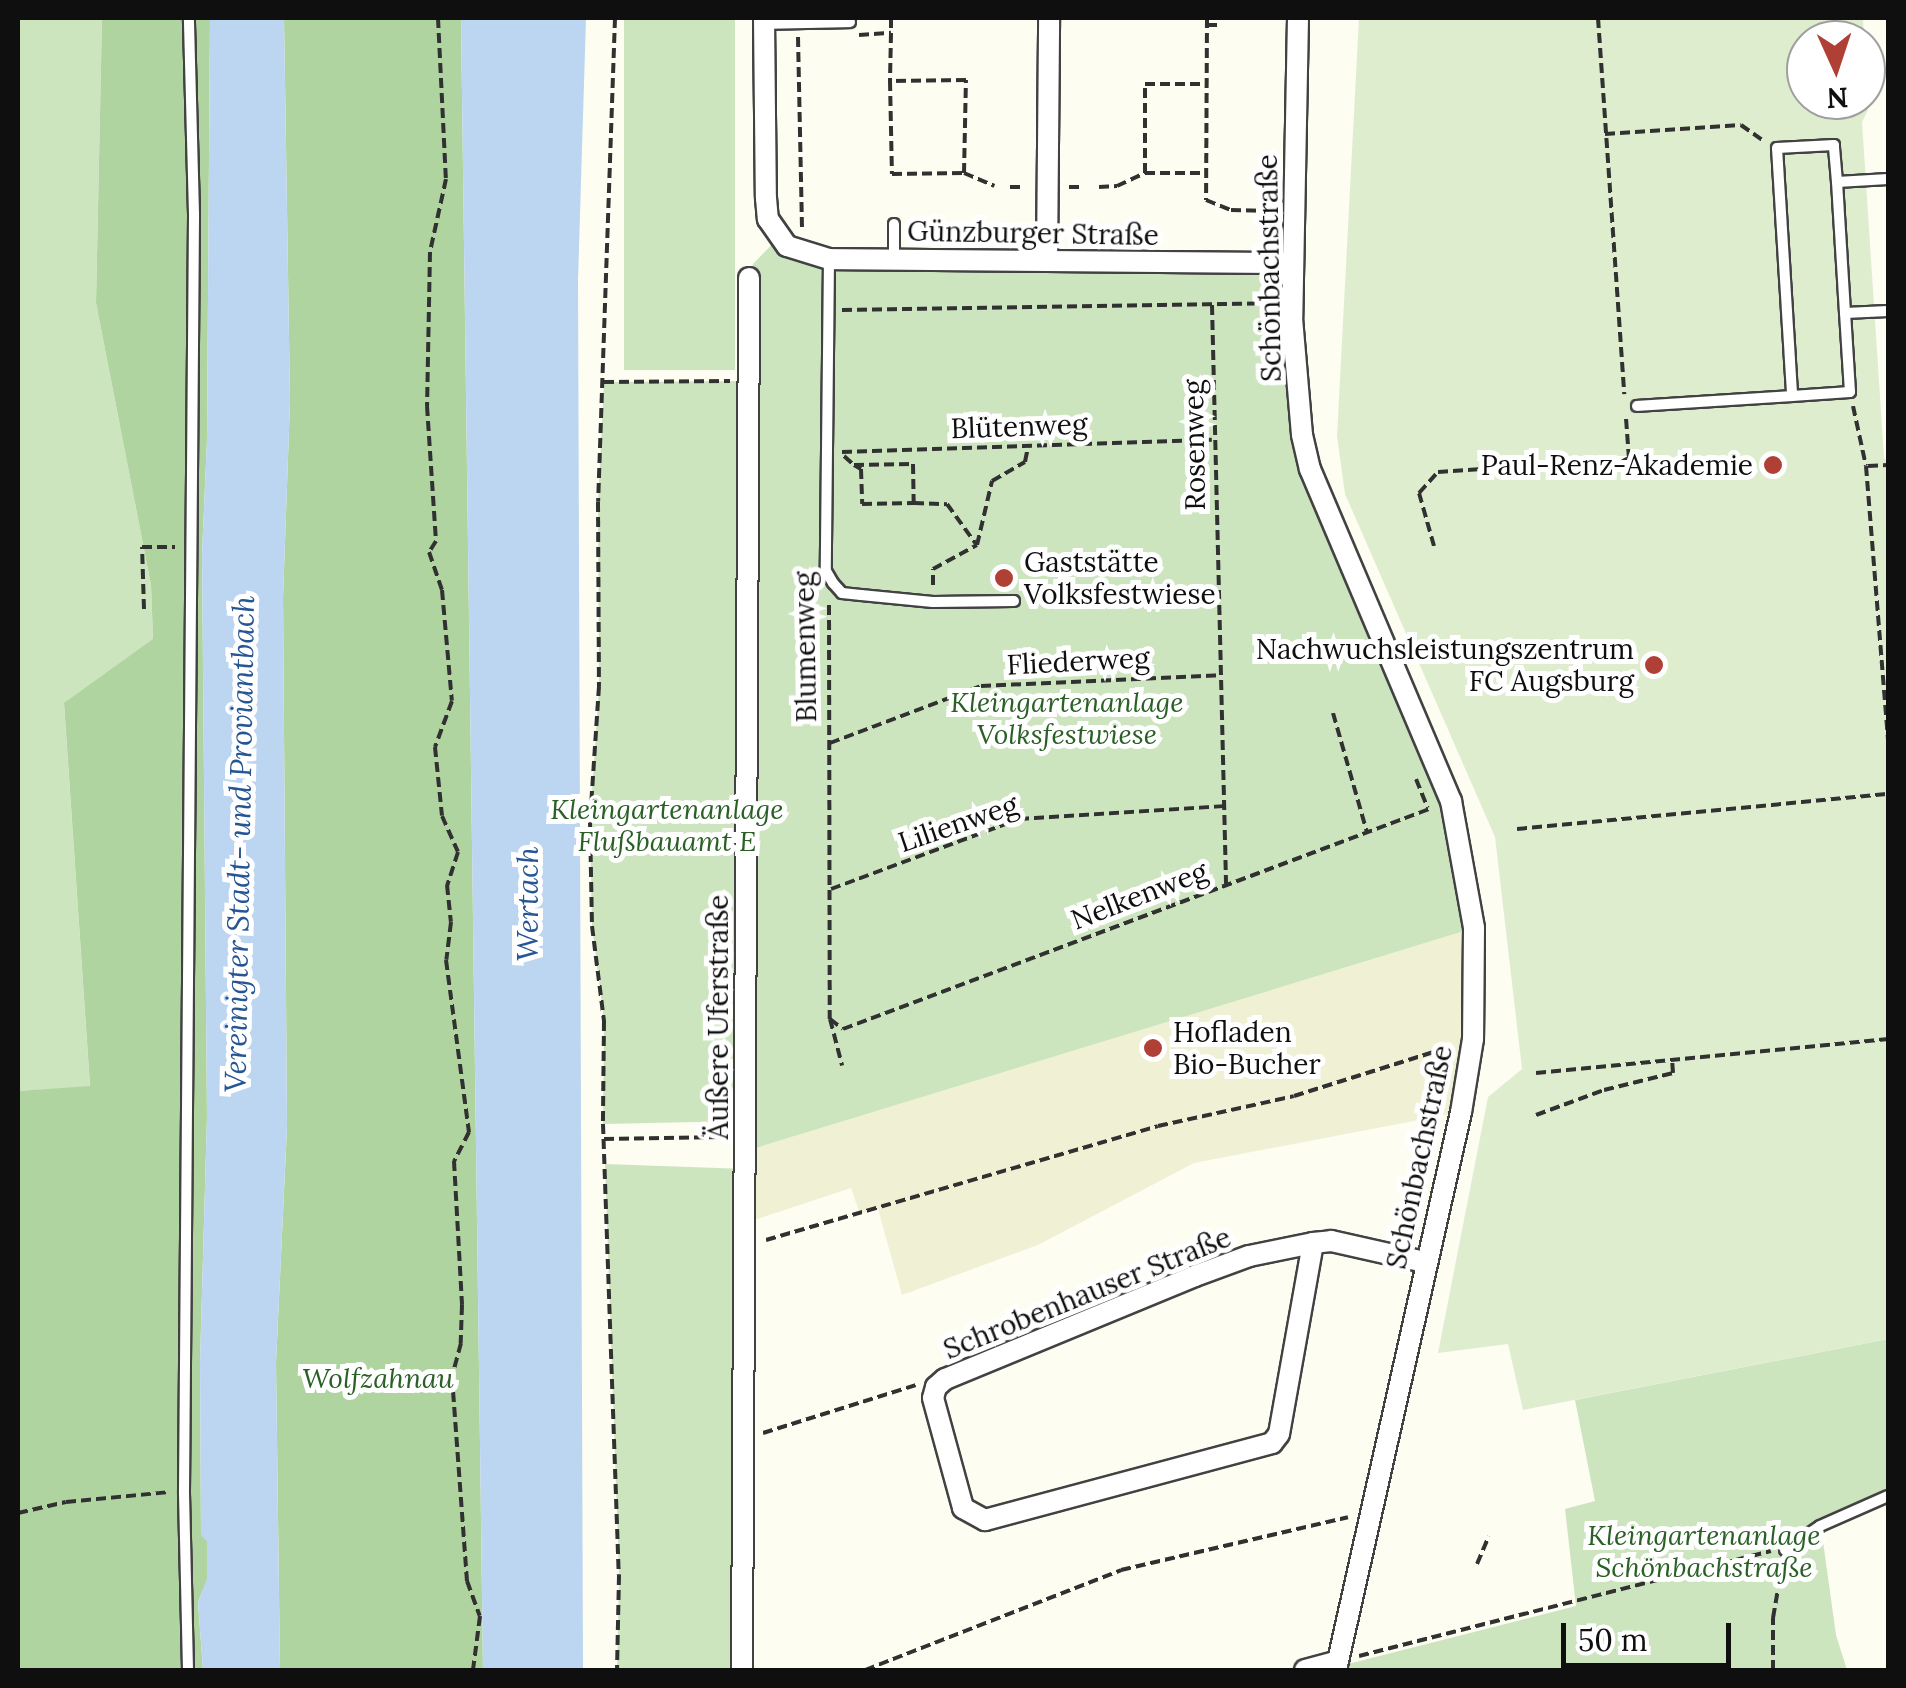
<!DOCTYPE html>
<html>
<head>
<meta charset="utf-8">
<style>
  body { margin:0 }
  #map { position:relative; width:1906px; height:1688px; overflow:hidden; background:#fdfdf2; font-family:Lora,serif }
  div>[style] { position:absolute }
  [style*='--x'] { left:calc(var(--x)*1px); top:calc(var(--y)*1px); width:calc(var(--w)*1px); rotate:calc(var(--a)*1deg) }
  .farmland>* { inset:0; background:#f0f1d4 }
  .green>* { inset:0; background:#cde5bf; transform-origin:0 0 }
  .forest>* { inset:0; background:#b0d4a0 }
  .pitch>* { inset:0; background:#dfedcf }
  .water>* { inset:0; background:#bcd5f0 }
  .path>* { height:4px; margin-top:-2px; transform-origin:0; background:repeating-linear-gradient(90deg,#313131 0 10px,transparent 0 15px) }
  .roads { filter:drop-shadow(2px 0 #424242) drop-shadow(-2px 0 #424242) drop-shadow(0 2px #424242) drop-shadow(0 -2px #424242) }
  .service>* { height:10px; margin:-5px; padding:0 5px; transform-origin:5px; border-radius:5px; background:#fff }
  .minor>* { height:20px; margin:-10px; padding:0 10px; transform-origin:10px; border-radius:10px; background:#fff }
  .dots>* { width:28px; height:28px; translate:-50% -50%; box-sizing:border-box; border:5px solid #fff; border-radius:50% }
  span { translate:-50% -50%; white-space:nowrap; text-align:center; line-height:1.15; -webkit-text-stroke:10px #fff; paint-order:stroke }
  .street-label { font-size:28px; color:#0f0f0f }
  .poi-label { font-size:28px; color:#0f0f0f }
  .right { translate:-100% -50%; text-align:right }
  .left { translate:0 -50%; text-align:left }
  .park-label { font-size:28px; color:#2a6026; font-style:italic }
  .water-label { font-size:30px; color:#255593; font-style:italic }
  .frame { position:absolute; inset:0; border:20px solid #0f0f0f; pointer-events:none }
  .north { position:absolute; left:1786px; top:20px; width:100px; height:100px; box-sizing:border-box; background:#fff; border:2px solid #9f9f9f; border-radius:50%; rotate:177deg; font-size:28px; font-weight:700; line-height:40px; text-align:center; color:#0f0f0f }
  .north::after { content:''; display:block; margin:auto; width:35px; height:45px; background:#b04036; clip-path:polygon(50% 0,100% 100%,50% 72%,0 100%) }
  .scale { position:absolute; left:1561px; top:1623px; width:170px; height:45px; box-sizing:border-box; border:5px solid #0f0f0f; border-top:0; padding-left:12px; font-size:30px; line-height:35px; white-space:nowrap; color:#0f0f0f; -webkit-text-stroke:8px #fff; paint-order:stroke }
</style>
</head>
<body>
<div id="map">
  <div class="farmland">
    <i style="clip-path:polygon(1474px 928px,1461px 1112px,1194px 1163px,1038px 1245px,902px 1295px,878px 1209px,860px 1214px,851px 1188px,748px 1222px,746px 1151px)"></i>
  </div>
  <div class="green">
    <i style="clip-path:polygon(18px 18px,102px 18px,96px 303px,151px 585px,153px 640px,64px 704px,90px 1087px,18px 1091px)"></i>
    <i style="left:624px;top:18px;width:111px;height:352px"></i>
    <i style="clip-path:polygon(779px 237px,802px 253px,1292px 263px,1302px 435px,1451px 801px,1474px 928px,746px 1151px,744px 1121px,603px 1124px,604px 1021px,592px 926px,590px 822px,599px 686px,598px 502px,604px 382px,750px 381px,749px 278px,753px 264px)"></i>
    <i style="clip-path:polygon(605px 1164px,746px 1169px,742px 1670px,617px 1670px,619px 1575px)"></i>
    <i style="clip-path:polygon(1888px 1339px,1888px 1491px,1821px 1527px,1836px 1635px,1847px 1670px,1342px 1670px,1344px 1665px,1576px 1606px,1565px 1509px,1595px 1501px,1575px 1400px)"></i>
  </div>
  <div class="forest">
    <i style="clip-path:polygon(102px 18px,210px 18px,207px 440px,202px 554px,207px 1117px,200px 1362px,201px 1534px,207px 1541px,207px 1580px,198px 1602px,203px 1670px,18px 1670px,18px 1091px,90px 1086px,64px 703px,153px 639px,151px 585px,96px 303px)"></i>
    <i style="clip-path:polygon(284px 18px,461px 18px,483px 1670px,280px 1670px,276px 1363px,287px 1127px,283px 598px,290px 401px)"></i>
  </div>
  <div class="pitch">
    <i style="clip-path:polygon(1359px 18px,1863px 18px,1864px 40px,1806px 40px,1806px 100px,1866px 100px,1866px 73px,1868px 110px,1862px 122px,1884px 457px,1888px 465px,1888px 1339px,1523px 1410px,1508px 1344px,1438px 1353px,1488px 1097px,1522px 1069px,1495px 837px,1345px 494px,1337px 436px)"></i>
  </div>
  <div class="water">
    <i style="clip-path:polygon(210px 18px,284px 18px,290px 401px,283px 598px,287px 1127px,276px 1363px,280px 1670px,203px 1670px,198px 1602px,207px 1579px,207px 1541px,201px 1535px,200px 1362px,207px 1118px,202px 554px,207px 440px)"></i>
    <i style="clip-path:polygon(461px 18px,586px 18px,578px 280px,583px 1670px,483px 1670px)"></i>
  </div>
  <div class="path">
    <i style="--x:438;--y:18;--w:161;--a:87.2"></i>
    <i style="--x:446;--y:179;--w:75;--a:102.4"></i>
    <i style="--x:430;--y:252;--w:154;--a:91.1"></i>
    <i style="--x:427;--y:406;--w:135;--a:86.2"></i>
    <i style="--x:436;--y:541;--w:13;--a:122"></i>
    <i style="--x:429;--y:552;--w:40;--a:71.1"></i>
    <i style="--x:442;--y:590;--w:111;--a:84.9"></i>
    <i style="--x:452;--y:701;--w:49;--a:110.3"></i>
    <i style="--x:435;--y:747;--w:69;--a:84.2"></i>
    <i style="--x:442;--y:816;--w:39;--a:66"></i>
    <i style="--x:458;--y:852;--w:35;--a:108"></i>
    <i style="--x:447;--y:885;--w:37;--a:84"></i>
    <i style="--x:451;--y:922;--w:38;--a:97"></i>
    <i style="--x:446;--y:960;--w:174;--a:82.4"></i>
    <i style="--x:469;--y:1132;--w:33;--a:117"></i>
    <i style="--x:454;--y:1161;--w:144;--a:86.8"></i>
    <i style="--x:462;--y:1305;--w:38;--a:92"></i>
    <i style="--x:461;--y:1343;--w:35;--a:105"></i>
    <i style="--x:452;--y:1377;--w:205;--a:85.8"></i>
    <i style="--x:467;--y:1581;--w:37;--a:70"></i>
    <i style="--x:480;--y:1616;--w:54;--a:97.4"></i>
    <i style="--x:615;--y:18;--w:484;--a:92"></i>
    <i style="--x:598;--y:502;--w:184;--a:89.7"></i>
    <i style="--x:599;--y:686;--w:136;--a:93.8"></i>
    <i style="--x:590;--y:822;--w:104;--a:88.9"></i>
    <i style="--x:592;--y:926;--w:96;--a:82.8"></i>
    <i style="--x:604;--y:1021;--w:103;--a:90.6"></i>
    <i style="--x:603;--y:1124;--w:451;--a:88"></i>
    <i style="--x:619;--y:1575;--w:95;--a:91.2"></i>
    <i style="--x:891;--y:18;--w:15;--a:90"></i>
    <i style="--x:1207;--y:18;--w:182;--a:90.3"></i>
    <i style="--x:1206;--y:200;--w:27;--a:22"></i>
    <i style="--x:1231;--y:210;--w:43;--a:1.3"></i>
    <i style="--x:1598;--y:18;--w:377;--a:86"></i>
    <i style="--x:1207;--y:25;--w:12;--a:0"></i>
    <i style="--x:859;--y:35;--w:32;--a:-4"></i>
    <i style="--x:891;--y:33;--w:48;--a:91.2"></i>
    <i style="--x:890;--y:81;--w:93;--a:88.8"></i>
    <i style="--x:892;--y:174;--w:72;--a:-0.8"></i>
    <i style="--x:964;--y:173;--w:93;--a:-88.8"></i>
    <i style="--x:966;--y:80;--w:76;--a:179.2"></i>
    <i style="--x:798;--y:37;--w:191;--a:88.8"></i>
    <i style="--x:1605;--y:134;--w:136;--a:-3.8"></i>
    <i style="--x:1741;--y:125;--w:28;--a:35"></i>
    <i style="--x:964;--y:173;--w:33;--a:23"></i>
    <i style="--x:1145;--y:173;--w:89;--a:-90"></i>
    <i style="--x:1145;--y:84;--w:61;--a:0"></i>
    <i style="--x:1010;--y:187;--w:15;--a:0"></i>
    <i style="--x:1069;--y:187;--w:12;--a:0"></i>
    <i style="--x:1099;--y:187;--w:18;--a:-3"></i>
    <i style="--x:1117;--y:186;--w:31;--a:-25"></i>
    <i style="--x:1145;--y:173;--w:61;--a:0"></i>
    <i style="--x:1212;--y:305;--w:579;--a:88.61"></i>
    <i style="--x:842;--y:310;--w:430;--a:-0.9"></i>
    <i style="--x:604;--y:382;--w:126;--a:-0.5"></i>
    <i style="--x:1853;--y:406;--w:61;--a:77.8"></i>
    <i style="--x:1866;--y:466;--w:276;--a:85.4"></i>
    <i style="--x:842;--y:452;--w:370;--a:-1.9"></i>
    <i style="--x:844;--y:456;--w:13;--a:42"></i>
    <i style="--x:854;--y:465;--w:59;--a:-1"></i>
    <i style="--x:913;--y:464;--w:39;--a:89"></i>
    <i style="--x:914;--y:503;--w:33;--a:2"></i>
    <i style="--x:947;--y:504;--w:49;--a:54.1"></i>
    <i style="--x:854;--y:465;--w:8;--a:30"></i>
    <i style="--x:861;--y:469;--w:35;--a:88"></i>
    <i style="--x:862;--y:504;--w:52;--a:-1.1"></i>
    <i style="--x:1868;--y:466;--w:20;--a:-3"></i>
    <i style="--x:1434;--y:546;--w:55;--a:-105.8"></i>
    <i style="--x:1419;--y:493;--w:28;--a:-48"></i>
    <i style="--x:1438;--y:472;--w:191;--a:-3.9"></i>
    <i style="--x:1629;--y:459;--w:41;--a:-94.2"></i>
    <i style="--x:933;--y:585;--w:16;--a:-90"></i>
    <i style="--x:933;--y:569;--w:50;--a:-28.6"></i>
    <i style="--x:977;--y:545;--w:66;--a:-76.8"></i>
    <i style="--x:992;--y:481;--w:38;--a:-30"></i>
    <i style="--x:1025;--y:462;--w:16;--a:-79"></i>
    <i style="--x:1028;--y:601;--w:191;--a:-1.2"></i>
    <i style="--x:829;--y:605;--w:414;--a:89.9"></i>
    <i style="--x:830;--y:1019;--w:16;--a:38"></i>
    <i style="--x:843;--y:1029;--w:629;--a:-20.57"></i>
    <i style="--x:144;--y:609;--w:62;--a:-91.8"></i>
    <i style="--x:142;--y:547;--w:33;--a:0"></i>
    <i style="--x:1333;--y:713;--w:124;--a:74.1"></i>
    <i style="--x:830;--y:743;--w:161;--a:-20.7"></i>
    <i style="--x:981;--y:686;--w:239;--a:-2.6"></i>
    <i style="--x:1416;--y:779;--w:31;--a:68"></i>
    <i style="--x:1888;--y:782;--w:51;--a:90"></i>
    <i style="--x:1517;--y:829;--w:371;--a:-5.4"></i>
    <i style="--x:831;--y:889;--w:201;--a:-20.4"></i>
    <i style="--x:1019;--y:819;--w:205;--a:-3.6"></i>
    <i style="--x:830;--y:1019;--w:48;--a:75.4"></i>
    <i style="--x:1536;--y:1073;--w:354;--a:-5.5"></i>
    <i style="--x:1536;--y:1115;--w:72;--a:-20.2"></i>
    <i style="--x:1604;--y:1090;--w:71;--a:-13.8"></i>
    <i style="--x:1673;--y:1073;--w:14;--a:-94"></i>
    <i style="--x:604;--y:1139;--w:120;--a:-1"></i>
    <i style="--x:766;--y:1240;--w:408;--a:-16.2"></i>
    <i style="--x:1158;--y:1126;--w:139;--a:-12.4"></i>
    <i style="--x:1294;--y:1096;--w:163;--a:-17.5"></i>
    <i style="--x:763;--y:1433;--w:160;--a:-17.4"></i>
    <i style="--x:18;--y:1513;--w:49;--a:-12.9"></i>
    <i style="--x:66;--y:1502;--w:103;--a:-5.5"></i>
    <i style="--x:1477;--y:1564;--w:30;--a:-67"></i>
    <i style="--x:1359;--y:1656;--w:425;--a:-14.3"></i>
    <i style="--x:865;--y:1670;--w:275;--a:-21.3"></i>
    <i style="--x:1121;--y:1570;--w:233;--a:-13.1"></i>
    <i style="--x:1773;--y:1670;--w:52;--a:-90"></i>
    <i style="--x:1773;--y:1618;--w:53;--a:-80.2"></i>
  </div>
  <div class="roads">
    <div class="service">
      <i style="--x:764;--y:24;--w:86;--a:-1.3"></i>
      <i style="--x:1888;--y:179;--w:51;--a:176.6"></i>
      <i style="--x:1837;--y:182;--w:37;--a:-95"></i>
      <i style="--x:1834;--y:145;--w:57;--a:177"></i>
      <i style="--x:1777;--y:148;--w:248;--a:86.5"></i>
      <i style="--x:1792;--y:396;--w:58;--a:-3.9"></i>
      <i style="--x:1850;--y:392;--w:79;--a:-93.6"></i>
      <i style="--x:1845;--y:313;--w:43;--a:-2.7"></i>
      <i style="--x:1837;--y:182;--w:131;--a:86.5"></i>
      <i style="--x:829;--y:259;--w:312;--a:90.6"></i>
      <i style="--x:826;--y:571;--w:14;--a:60"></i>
      <i style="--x:833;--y:583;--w:13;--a:48"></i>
      <i style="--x:842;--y:593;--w:19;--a:6"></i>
      <i style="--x:861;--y:595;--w:72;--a:5.6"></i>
      <i style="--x:933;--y:602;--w:81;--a:-0.7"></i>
      <i style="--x:894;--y:259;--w:35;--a:-90"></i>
      <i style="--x:1637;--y:406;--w:155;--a:-3.7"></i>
      <i style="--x:1785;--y:1550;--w:42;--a:-34.4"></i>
      <i style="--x:1820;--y:1526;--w:74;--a:-23.8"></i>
      <i style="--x:188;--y:1670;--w:179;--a:-91.3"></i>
      <i style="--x:184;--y:1491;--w:1277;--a:-89.55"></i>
      <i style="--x:194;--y:214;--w:196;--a:-91.5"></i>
    </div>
    <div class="minor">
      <i style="--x:764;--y:18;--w:180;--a:89.4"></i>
      <i style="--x:766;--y:198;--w:21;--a:85"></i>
      <i style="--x:768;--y:219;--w:33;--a:55"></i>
      <i style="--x:787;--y:246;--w:44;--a:17.2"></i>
      <i style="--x:829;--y:259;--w:463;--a:0.5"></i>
      <i style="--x:1298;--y:18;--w:300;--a:91.1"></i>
      <i style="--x:1292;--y:318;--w:117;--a:85.1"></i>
      <i style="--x:1302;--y:435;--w:35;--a:77"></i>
      <i style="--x:1310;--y:469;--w:361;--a:67"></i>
      <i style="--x:1451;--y:801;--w:129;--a:79.7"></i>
      <i style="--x:1474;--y:928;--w:111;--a:90.5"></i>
      <i style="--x:1473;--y:1039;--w:74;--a:99.3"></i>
      <i style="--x:1461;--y:1112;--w:572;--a:102.63"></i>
      <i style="--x:1047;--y:261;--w:243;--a:-89.5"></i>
      <i style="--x:1313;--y:1243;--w:65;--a:168.5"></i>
      <i style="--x:1249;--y:1256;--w:58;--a:159.7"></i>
      <i style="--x:1195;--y:1276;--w:270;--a:157.6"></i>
      <i style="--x:945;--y:1379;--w:12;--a:138"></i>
      <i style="--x:936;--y:1387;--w:11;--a:105"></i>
      <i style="--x:933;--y:1398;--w:114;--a:74.7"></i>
      <i style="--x:963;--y:1508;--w:25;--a:29"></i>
      <i style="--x:985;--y:1520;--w:297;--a:-15"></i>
      <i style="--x:1272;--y:1443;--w:11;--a:-52"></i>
      <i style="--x:1279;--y:1434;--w:194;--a:-79.9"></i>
      <i style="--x:1313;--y:1243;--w:18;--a:-6"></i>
      <i style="--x:1331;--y:1241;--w:95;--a:12.7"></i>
      <i style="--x:742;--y:1670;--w:1392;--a:-89.71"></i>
      <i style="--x:1305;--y:1670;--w:34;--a:-15"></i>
    </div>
  </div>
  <div class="dots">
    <i style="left:1773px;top:465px;background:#b04036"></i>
    <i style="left:1004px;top:578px;background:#b04036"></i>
    <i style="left:1654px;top:665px;background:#b04036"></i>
    <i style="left:1153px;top:1048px;background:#b04036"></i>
  </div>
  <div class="street-label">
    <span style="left:1033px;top:233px;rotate:1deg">Günzburger Straße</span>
    <span style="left:1269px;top:268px;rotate:-91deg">Schönbachstraße</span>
    <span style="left:1019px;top:426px;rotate:-2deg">Blütenweg</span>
    <span style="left:1194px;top:445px;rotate:-91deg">Rosenweg</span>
    <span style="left:805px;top:647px;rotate:-91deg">Blumenweg</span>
    <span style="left:1078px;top:661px;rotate:-3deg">Fliederweg</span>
    <span style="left:958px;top:823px;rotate:-19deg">Lilienweg</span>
    <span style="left:1139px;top:895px;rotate:-21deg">Nelkenweg</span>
    <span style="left:718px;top:1017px;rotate:-90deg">Äußere Uferstraße</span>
    <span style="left:1419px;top:1157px;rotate:-78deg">Schönbachstraße</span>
    <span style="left:1087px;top:1293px;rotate:-22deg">Schrobenhauser Straße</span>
  </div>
  <div class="poi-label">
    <span class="right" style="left:1753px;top:465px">Paul-Renz-Akademie</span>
    <span class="left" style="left:1024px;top:578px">Gaststätte<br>Volksfestwiese</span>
    <span class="right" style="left:1634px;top:665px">Nachwuchsleistungszentrum<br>FC Augsburg</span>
    <span class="left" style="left:1173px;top:1048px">Hofladen<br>Bio-Bucher</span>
  </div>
  <div class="park-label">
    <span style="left:1067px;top:718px">Kleingartenanlage<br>Volksfestwiese</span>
    <span style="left:667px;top:825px">Kleingartenanlage<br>Flußbauamt E</span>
    <span style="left:378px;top:1378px">Wolfzahnau</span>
    <span style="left:1704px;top:1551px">Kleingartenanlage<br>Schönbachstraße</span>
  </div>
  <div class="water-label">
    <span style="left:239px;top:844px;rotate:-89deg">Vereinigter Stadt- und Proviantbach</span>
    <span style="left:527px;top:904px;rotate:-90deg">Wertach</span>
  </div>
  <div class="frame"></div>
  <div class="north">N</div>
  <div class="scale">50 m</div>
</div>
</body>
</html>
